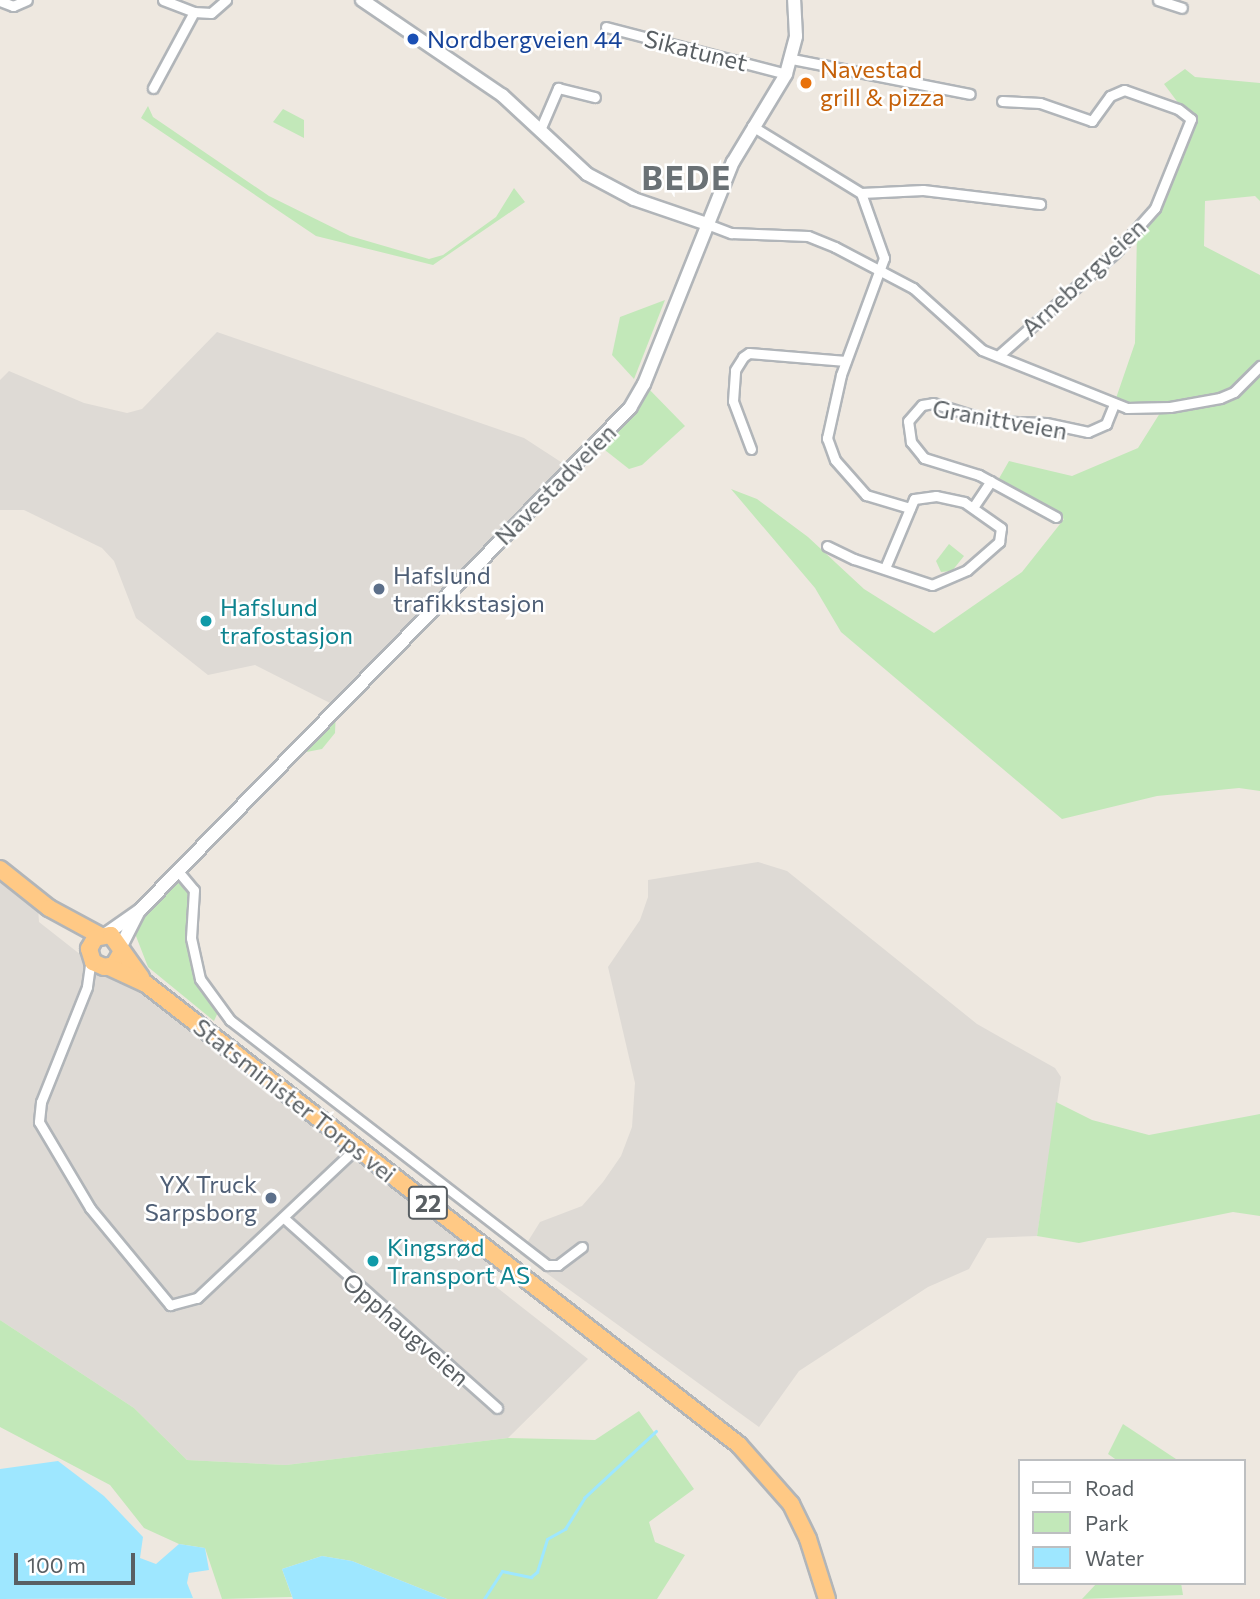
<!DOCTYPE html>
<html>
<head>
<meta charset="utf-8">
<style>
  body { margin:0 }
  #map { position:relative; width:1260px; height:1599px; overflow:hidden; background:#eee8e0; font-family:Commissioner,sans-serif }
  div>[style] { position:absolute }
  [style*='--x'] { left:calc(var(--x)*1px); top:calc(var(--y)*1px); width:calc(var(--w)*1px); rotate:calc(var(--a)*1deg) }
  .industrial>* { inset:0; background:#dedad5 }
  .green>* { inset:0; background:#c2e8b9 }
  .water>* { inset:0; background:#9ee7ff }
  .stream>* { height:2.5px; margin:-1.25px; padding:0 1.25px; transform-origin:1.25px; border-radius:1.25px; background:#9ee7ff }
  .roads { filter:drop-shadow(2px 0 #b1b5b9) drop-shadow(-2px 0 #b1b5b9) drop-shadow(0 2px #b1b5b9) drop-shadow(0 -2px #b1b5b9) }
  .street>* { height:9px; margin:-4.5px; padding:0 4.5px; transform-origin:4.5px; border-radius:4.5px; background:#fff }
  .secondary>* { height:12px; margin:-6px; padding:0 6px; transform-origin:6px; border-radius:6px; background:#fff }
  .highway>* { height:16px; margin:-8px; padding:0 8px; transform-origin:8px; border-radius:8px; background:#ffc985 }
  .dots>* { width:19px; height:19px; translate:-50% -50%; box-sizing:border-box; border:4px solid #fff; border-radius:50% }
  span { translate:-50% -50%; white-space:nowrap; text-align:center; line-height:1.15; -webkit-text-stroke:5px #fff; paint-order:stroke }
  .shield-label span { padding:2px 5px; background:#fff; border:2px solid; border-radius:5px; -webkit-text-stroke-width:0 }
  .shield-label { font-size:23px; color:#595f63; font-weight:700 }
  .transit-label { font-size:24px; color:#164399 }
  .left { translate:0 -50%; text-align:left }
  .street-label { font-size:24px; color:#595f63 }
  .food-label { font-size:24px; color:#c56008 }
  .service-label { font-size:24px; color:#4e5e75 }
  .right { translate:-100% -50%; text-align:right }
  .culture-label { font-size:24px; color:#0d838f }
  .district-label { font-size:32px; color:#6a7175; font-weight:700; letter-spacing:2px }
  .legend { position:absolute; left:1018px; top:1459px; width:228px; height:126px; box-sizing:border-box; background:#fff; border:2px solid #bdbfc1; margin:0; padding:9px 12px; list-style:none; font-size:21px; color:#595f63 }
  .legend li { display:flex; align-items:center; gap:14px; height:35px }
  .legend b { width:35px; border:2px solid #bdbfc1 }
  .scale { position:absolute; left:14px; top:1553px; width:121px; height:32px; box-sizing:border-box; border:4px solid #595f63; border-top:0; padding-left:9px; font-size:21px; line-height:24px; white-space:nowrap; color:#595f63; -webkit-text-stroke:5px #fff; paint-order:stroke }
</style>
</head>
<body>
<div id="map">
  <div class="industrial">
    <i style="clip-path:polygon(217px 332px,524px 438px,564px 464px,330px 703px,255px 665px,208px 675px,136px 618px,114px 561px,102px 548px,24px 510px,0 510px,0 380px,9px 371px,84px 403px,127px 413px,142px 409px)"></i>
    <i style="clip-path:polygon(758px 862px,787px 871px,977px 1024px,1055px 1068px,1061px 1077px,1037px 1236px,987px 1238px,969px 1269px,928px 1287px,799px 1371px,759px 1427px,520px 1254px,540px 1222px,582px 1206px,603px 1182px,621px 1156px,632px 1127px,635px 1083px,608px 967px,640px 920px,648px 897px,648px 880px)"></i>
    <i style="clip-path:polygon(0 877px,38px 907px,39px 922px,81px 955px,113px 979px,132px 985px,499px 1268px,490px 1282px,588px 1359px,508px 1438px,286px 1465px,187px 1460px,134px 1408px,0 1320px)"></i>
  </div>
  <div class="green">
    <i style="clip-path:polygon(1185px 69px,1195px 77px,1260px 83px,1260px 201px,1255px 196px,1205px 201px,1204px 246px,1260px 275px,1260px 791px,1239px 788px,1157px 796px,1062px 819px,841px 632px,815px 588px,731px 489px,757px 499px,808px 537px,864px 589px,934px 633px,1022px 572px,1064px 519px,997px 482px,1009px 461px,1072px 476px,1138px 448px,1160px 413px,1160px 408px,1114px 404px,1135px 343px,1137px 229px,1155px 208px,1190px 129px,1185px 112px,1164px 84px)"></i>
    <i style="clip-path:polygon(148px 106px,153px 117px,269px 196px,350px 236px,429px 259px,443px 255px,496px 217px,514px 188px,525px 202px,433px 265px,316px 236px,141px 118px)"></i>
    <i style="clip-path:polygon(283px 109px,304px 120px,304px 138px,273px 122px)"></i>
    <i style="clip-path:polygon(665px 300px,634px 379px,612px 355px,620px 317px)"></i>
    <i style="clip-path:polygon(644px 384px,685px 426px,642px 465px,629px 469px,596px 443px)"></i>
    <i style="clip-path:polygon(949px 544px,964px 556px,952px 571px,941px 572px,936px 561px)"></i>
    <i style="clip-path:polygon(336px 709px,335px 733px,322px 749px,291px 755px)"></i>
    <i style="clip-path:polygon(177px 870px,194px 890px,194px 962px,219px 1010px,214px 1021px,148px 967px,134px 931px)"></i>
    <i style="clip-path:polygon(1056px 1102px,1092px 1120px,1149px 1135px,1260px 1114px,1260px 1216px,1233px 1212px,1079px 1243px,1037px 1236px)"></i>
    <i style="clip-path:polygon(0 1320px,134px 1408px,187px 1460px,286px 1465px,508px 1438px,595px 1440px,639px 1411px,694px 1489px,649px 1522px,655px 1542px,685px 1555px,657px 1599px,447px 1599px,352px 1561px,322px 1556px,282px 1569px,292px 1597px,222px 1599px,205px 1548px,179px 1544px,144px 1528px,110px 1485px,0 1427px)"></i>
    <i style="clip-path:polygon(1123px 1424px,1176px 1459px,1176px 1461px,1118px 1461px,1108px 1454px)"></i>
    <i style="clip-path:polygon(1097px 1583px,1181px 1583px,1183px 1595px,1082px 1599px)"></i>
  </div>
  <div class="water">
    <i style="clip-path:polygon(58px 1461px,104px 1496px,143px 1537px,140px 1558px,156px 1564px,179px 1544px,205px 1548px,209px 1570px,189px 1573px,187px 1583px,193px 1598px,0 1599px,0 1469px)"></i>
    <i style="clip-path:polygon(322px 1556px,352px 1561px,447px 1599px,293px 1599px,282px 1569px)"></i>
  </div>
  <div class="stream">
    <i style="--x:484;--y:1599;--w:33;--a:-57"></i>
    <i style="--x:502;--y:1571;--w:30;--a:12"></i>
    <i style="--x:531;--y:1577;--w:8;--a:-40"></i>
    <i style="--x:537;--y:1572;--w:34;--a:-73"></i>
    <i style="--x:547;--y:1539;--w:21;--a:-29"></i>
    <i style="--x:565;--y:1529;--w:36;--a:-58"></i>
    <i style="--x:584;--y:1498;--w:98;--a:-42.9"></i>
  </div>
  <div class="roads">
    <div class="street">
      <i style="--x:163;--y:0;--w:33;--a:21"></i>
      <i style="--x:194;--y:12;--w:17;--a:3"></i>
      <i style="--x:211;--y:13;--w:20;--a:-41"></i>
      <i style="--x:1158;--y:0;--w:25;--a:18"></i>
      <i style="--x:0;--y:1;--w:14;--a:21"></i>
      <i style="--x:13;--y:6;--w:15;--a:-23"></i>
      <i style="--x:606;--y:27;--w:186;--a:14.6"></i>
      <i style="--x:792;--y:59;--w:181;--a:11.1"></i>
      <i style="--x:153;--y:88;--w:86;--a:-61.7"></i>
      <i style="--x:752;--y:126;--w:128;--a:31.6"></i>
      <i style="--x:861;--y:193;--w:69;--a:70.5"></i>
      <i style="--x:884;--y:258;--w:125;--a:110.2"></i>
      <i style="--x:841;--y:375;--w:65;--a:102.5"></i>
      <i style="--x:827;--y:438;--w:23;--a:70"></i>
      <i style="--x:835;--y:460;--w:47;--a:48.5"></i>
      <i style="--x:866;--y:495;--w:46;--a:16.5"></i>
      <i style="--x:540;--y:130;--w:46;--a:-66.8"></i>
      <i style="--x:558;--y:88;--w:38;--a:14"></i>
      <i style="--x:861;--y:193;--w:62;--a:-2.8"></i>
      <i style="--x:923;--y:190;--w:118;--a:6.8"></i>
      <i style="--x:707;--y:224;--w:26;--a:21"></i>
      <i style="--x:731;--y:233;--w:77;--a:2.2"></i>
      <i style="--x:808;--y:236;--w:29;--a:22"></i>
      <i style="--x:835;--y:247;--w:88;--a:27.7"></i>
      <i style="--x:913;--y:288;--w:93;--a:41.9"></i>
      <i style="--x:982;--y:350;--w:156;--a:21.8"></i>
      <i style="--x:1127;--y:408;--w:43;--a:-1.3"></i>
      <i style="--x:1170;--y:407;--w:51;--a:-10.2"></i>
      <i style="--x:1220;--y:398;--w:15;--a:-23"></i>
      <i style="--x:1234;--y:392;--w:37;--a:-45"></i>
      <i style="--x:998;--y:356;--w:157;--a:-41.4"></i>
      <i style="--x:1116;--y:252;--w:59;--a:-48.4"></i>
      <i style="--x:1155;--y:208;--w:96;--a:-68"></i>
      <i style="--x:1191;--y:119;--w:16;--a:-142"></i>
      <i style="--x:1178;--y:109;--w:57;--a:-160.6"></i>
      <i style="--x:1124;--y:90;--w:15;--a:157"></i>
      <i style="--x:1110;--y:96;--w:31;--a:126"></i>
      <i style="--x:1092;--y:121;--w:55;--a:-160.9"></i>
      <i style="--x:1040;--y:103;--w:38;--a:-177"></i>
      <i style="--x:751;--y:449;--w:51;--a:-110.6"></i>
      <i style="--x:733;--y:401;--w:31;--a:-86"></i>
      <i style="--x:735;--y:370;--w:15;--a:-58"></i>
      <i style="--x:743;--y:357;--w:7;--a:-34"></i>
      <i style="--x:749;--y:353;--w:97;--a:4.7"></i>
      <i style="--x:974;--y:506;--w:30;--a:-56"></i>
      <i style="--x:1056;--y:517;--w:88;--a:-151.4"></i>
      <i style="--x:979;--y:475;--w:58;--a:-162.8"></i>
      <i style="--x:924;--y:458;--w:21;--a:-129"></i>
      <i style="--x:911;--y:442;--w:21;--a:-98"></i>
      <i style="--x:908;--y:421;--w:21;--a:-49"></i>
      <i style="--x:922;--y:405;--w:11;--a:-10"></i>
      <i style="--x:933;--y:403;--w:60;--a:17.5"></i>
      <i style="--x:990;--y:421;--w:56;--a:2"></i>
      <i style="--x:1046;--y:423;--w:43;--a:12.1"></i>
      <i style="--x:1088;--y:432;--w:20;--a:-24"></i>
      <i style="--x:1106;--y:424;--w:22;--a:-68"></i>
      <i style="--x:827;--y:546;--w:30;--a:26"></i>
      <i style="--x:854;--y:559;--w:82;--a:18.4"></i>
      <i style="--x:932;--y:585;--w:38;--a:-23"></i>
      <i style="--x:967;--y:570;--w:43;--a:-41.2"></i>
      <i style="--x:999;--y:542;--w:14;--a:-82"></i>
      <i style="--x:1001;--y:528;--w:45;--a:-144.9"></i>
      <i style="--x:964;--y:502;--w:29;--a:-168"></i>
      <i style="--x:936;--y:496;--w:22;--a:172"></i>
      <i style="--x:914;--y:499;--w:75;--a:112.8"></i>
      <i style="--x:177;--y:870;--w:26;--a:50"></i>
      <i style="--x:194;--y:890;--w:48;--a:93.6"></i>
      <i style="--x:191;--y:938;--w:42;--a:77.6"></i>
      <i style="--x:200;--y:979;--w:51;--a:53.8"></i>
      <i style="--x:230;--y:1020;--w:401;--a:37.7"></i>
      <i style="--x:547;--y:1265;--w:11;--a:0"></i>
      <i style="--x:558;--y:1265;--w:30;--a:-37"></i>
      <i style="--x:91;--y:958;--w:29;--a:98"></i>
      <i style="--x:87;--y:987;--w:124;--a:111.8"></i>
      <i style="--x:41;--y:1102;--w:20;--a:96"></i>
      <i style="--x:39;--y:1122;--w:100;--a:59.3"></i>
      <i style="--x:90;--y:1208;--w:126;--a:50.5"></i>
      <i style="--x:170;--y:1305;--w:28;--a:-15"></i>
      <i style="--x:197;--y:1298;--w:220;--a:-43.3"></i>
      <i style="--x:285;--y:1219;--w:284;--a:41.7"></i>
    </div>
    <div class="secondary">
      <i style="--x:362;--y:0;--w:169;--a:34.2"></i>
      <i style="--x:502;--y:95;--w:116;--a:42.9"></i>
      <i style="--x:587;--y:174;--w:53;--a:28"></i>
      <i style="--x:634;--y:199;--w:77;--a:18.9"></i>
      <i style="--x:106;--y:934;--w:42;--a:-35.2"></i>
      <i style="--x:140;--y:910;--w:702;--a:-45.69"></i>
      <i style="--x:630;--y:408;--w:28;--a:-60"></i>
      <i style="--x:644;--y:384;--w:239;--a:-68.2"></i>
      <i style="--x:733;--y:162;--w:103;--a:-58.9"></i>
      <i style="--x:786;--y:74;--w:39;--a:-75"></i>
      <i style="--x:796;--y:36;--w:36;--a:-93"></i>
      <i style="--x:121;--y:946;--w:37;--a:-63"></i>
    </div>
    <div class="highway">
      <i style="--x:0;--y:869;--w:63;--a:38.5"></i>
      <i style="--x:49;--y:908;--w:57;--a:28.4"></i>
      <i style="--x:121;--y:953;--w:14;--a:120"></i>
      <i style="--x:114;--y:965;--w:10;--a:169"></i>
      <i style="--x:104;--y:967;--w:12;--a:-156"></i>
      <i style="--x:93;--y:962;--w:14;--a:-107"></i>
      <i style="--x:89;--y:949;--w:13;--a:-61"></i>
      <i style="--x:95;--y:938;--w:16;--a:-11"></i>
      <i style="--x:111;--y:935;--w:52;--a:54.5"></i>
      <i style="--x:109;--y:967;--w:41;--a:24.7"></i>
      <i style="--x:146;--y:984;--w:751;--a:37.86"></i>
      <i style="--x:739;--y:1445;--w:79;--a:48.6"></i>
      <i style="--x:791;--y:1504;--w:39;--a:64"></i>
      <i style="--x:808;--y:1539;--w:63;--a:72.4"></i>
    </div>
  </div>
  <div class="dots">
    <i style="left:413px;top:39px;background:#1a4fb4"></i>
    <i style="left:806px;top:83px;background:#e8710a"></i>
    <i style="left:379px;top:589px;background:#5c6f8a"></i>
    <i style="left:206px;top:621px;background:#0f9aa8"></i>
    <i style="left:271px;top:1198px;background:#5c6f8a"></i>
    <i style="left:373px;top:1261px;background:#0f9aa8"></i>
  </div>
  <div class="shield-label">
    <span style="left:428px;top:1203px">22</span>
  </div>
  <div class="transit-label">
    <span class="left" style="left:427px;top:39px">Nordbergveien 44</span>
  </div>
  <div class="street-label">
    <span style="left:696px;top:50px;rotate:14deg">Sikatunet</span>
    <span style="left:1083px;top:277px;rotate:-43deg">Arnebergveien</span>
    <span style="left:1000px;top:419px;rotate:10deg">Granittveien</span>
    <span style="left:555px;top:484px;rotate:-45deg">Navestadveien</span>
    <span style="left:295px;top:1100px;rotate:38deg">Statsminister Torps vei</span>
    <span style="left:406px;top:1329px;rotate:41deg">Opphaugveien</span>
  </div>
  <div class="food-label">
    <span class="left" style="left:820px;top:83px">Navestad<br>grill &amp; pizza</span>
  </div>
  <div class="service-label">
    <span class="left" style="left:393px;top:589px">Hafslund<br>trafikkstasjon</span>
    <span class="right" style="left:257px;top:1198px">YX Truck<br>Sarpsborg</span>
  </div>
  <div class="culture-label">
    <span class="left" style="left:220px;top:621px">Hafslund<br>trafostasjon</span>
    <span class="left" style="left:387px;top:1261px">Kingsrød<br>Transport AS</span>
  </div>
  <div class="district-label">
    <span style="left:687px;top:177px">BEDE</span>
  </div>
  <ul class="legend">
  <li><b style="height:9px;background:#fff"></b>Road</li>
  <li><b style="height:19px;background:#c2e8b9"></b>Park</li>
  <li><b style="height:19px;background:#9ee7ff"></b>Water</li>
  </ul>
  <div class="scale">100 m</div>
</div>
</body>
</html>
